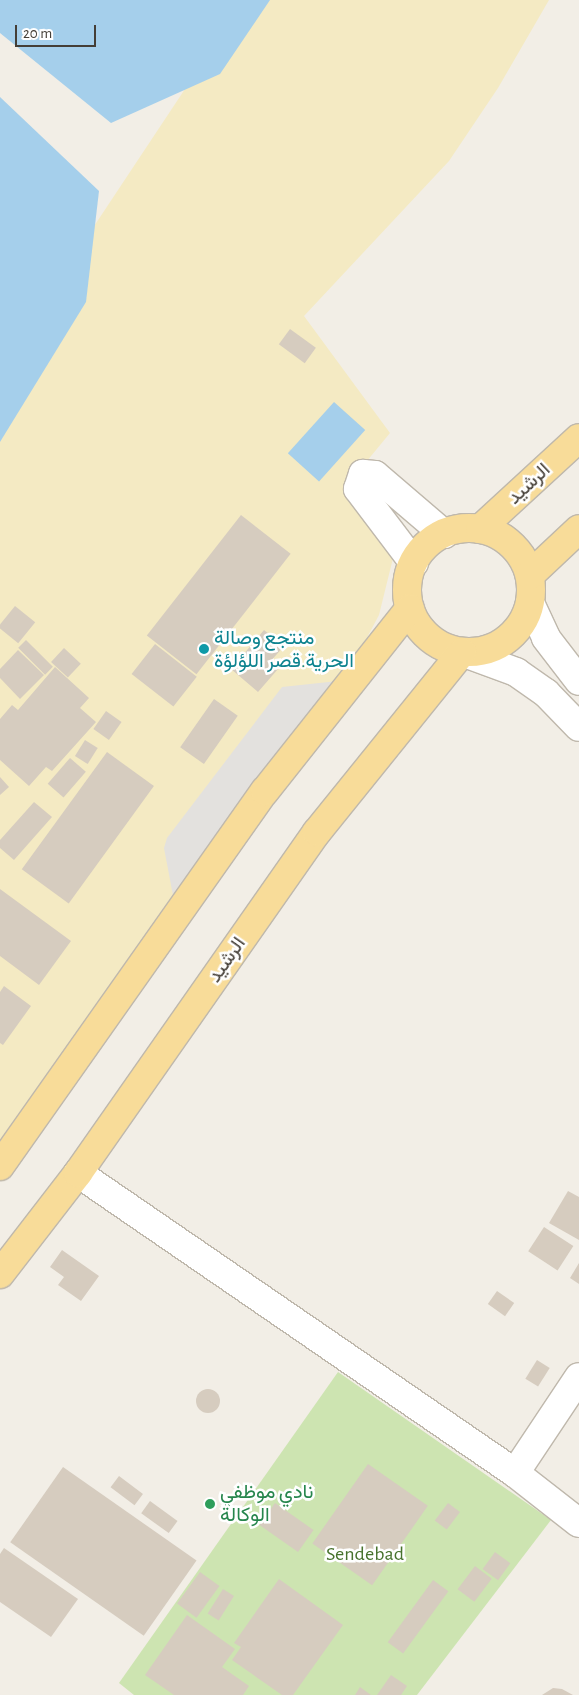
<!DOCTYPE html>
<html>
<head>
<meta charset="utf-8">
<style>
  body { margin:0 }
  #map { position:relative; width:579px; height:1695px; overflow:hidden; background:#f2eee6; font-family:"Alegreya Sans",Vazirmatn,sans-serif }
  div>[style] { position:absolute }
  [style*='--x'] { left:calc(var(--x)*1px); top:calc(var(--y)*1px); width:calc(var(--w)*1px); rotate:calc(var(--a)*1deg) }
  .green>* { inset:0; background:#cde4b1 }
  .sand>* { inset:0; background:#f4eac3 }
  .parking>* { inset:0; background:#e3e1de }
  .water>* { inset:0; background:#a5cfeb; transform-origin:0 0 }
  .building>* { inset:0; background:#d6ccbf; transform-origin:0 0 }
  .round { border-radius:50% }
  .roads { filter:drop-shadow(1px 0 #bfb8ac) drop-shadow(-1px 0 #bfb8ac) drop-shadow(0 1px #bfb8ac) drop-shadow(0 -1px #bfb8ac) }
  .minor>* { height:28px; margin:-14px; padding:0 14px; transform-origin:14px; border-radius:14px; background:#fff }
  .major>* { height:28px; margin:-14px; padding:0 14px; transform-origin:14px; border-radius:14px; background:#f8dc99 }
  .major>.ring { margin:-14px; padding:0; box-sizing:content-box; background:none; border:28px solid #f8dc99; border-radius:50% }
  .dots>* { width:14px; height:14px; translate:-50% -50%; box-sizing:border-box; border:2px solid #fff; border-radius:50% }
  span { translate:-50% -50%; white-space:nowrap; text-align:center; line-height:1.15; -webkit-text-stroke:5px #fff; paint-order:stroke }
  .street-label { font-size:20px; color:#443e36 }
  .culture-label { font-size:20px; color:#0d838f }
  .left { translate:0 -50%; text-align:left }
  .leisure-label { font-size:20px; color:#27864d }
  .park-label { font-size:20px; color:#47722d }
  .scale { position:absolute; left:15px; top:25px; width:81px; height:22px; box-sizing:border-box; border:2px solid #443e36; border-top:0; padding-left:6px; font-size:15px; line-height:18px; white-space:nowrap; color:#443e36; -webkit-text-stroke:4px #fff; paint-order:stroke }
</style>
</head>
<body>
<div id="map">
  <div class="green">
    <i style="clip-path:polygon(338px 1372px,551px 1520px,417px 1695px,134px 1695px,119px 1683px)"></i>
  </div>
  <div class="sand">
    <i style="clip-path:polygon(244px 0,549px 0,498px 88px,449px 161px,304px 316px,390px 433px,348px 484px,395px 550px,379px 615px,344px 681px,0 1142px,0 368px)"></i>
  </div>
  <div class="parking">
    <i style="clip-path:polygon(338px 681px,175px 906px,164px 848px,167px 838px,282px 687px)"></i>
  </div>
  <div class="water">
    <i style="clip-path:polygon(0 0,270px 0,220px 74px,111px 123px,0 33px)"></i>
    <i style="clip-path:polygon(0 97px,99px 191px,86px 302px,0 442px)"></i>
    <i style="left:334px;top:402px;width:42px;height:69px;rotate:42deg"></i>
  </div>
  <div class="building">
    <i style="left:290px;top:329px;width:32px;height:19px;rotate:36deg"></i>
    <i style="left:241px;top:515px;width:63px;height:153px;rotate:38deg"></i>
    <i style="left:15px;top:606px;width:26px;height:27px;rotate:39deg"></i>
    <i style="clip-path:polygon(264px 630px,284px 646px,270px 662px,278px 669px,258px 692px,231px 669px)"></i>
    <i style="left:26px;top:640px;width:38px;height:11px;rotate:45deg"></i>
    <i style="left:155px;top:644px;width:53px;height:38px;rotate:38deg"></i>
    <i style="left:64px;top:648px;width:23px;height:19px;rotate:43deg"></i>
    <i style="clip-path:polygon(18px 650px,44px 675px,20px 699px,0 678px,0 669px)"></i>
    <i style="clip-path:polygon(55px 667px,89px 698px,80px 708px,96px 722px,52px 771px,46px 767px,29px 786px,0 760px,0 719px,12px 705px,18px 710px)"></i>
    <i style="left:214px;top:699px;width:29px;height:59px;rotate:35deg"></i>
    <i style="left:106px;top:711px;width:19px;height:22px;rotate:35deg"></i>
    <i style="left:85px;top:740px;width:15px;height:19px;rotate:32deg"></i>
    <i style="left:107px;top:752px;width:58px;height:145px;rotate:36deg"></i>
    <i style="left:70px;top:758px;width:21px;height:34px;rotate:41deg"></i>
    <i style="clip-path:polygon(0 777px,9px 787px,0 795px)"></i>
    <i style="clip-path:polygon(34px 802px,52px 817px,14px 860px,0 848px,0 840px)"></i>
    <i style="clip-path:polygon(0 889px,71px 941px,39px 985px,0 956px)"></i>
    <i style="clip-path:polygon(4px 986px,31px 1006px,3px 1045px,0 1043px,0 992px)"></i>
    <i style="clip-path:polygon(568px 1191px,579px 1197px,579px 1240px,549px 1223px)"></i>
    <i style="left:544px;top:1227px;width:35px;height:29px;rotate:33deg"></i>
    <i style="clip-path:polygon(62px 1250px,99px 1276px,81px 1301px,58px 1285px,64px 1277px,50px 1267px)"></i>
    <i style="clip-path:polygon(579px 1263px,579px 1284px,570px 1278px)"></i>
    <i style="left:497px;top:1291px;width:21px;height:16px;rotate:35deg"></i>
    <i style="left:537px;top:1360px;width:15px;height:22px;rotate:32deg"></i>
    <i class="round" style="left:196px;top:1389px;width:24px;height:24px"></i>
    <i style="left:368px;top:1464px;width:73px;height:97px;rotate:35deg"></i>
    <i style="left:63px;top:1467px;width:163px;height:92px;rotate:35deg"></i>
    <i style="left:119px;top:1476px;width:30px;height:14px;rotate:37deg"></i>
    <i style="left:150px;top:1501px;width:34px;height:15px;rotate:36deg"></i>
    <i style="left:275px;top:1503px;width:47px;height:27px;rotate:35deg"></i>
    <i style="left:448px;top:1503px;width:15px;height:22px;rotate:37deg"></i>
    <i style="clip-path:polygon(4px 1548px,78px 1599px,51px 1637px,0 1602px,0 1554px)"></i>
    <i style="left:495px;top:1552px;width:19px;height:21px;rotate:36deg"></i>
    <i style="left:475px;top:1566px;width:21px;height:29px;rotate:37deg"></i>
    <i style="left:200px;top:1572px;width:24px;height:39px;rotate:36deg"></i>
    <i style="clip-path:polygon(279px 1579px,343px 1625px,293px 1695px,282px 1695px,232px 1660px,241px 1647px,234px 1643px)"></i>
    <i style="left:433px;top:1580px;width:19px;height:77px;rotate:36deg"></i>
    <i style="left:223px;top:1589px;width:13px;height:29px;rotate:32deg"></i>
    <i style="clip-path:polygon(187px 1615px,235px 1649px,222px 1667px,249px 1686px,243px 1695px,174px 1695px,145px 1675px)"></i>
    <i style="clip-path:polygon(391px 1675px,407px 1686px,401px 1695px,377px 1695px)"></i>
    <i style="clip-path:polygon(360px 1687px,371px 1695px,355px 1695px)"></i>
    <i style="clip-path:polygon(553px 1688px,562px 1689px,573px 1695px,542px 1695px)"></i>
  </div>
  <div class="roads">
    <div class="minor">
      <i style="--x:414;--y:563;--w:93;--a:-127.1"></i>
      <i style="--x:358;--y:489;--w:16;--a:-72"></i>
      <i style="--x:363;--y:474;--w:12;--a:5"></i>
      <i style="--x:375;--y:475;--w:91;--a:40.5"></i>
      <i style="--x:530;--y:603;--w:38;--a:65"></i>
      <i style="--x:546;--y:638;--w:54;--a:52.5"></i>
      <i style="--x:462;--y:652;--w:58;--a:20.3"></i>
      <i style="--x:516;--y:672;--w:37;--a:35"></i>
      <i style="--x:546;--y:693;--w:47;--a:45.9"></i>
      <i style="--x:78;--y:1173;--w:530;--a:34.47"></i>
      <i style="--x:515;--y:1473;--w:81;--a:38"></i>
      <i style="--x:515;--y:1473;--w:115;--a:-56.3"></i>
    </div>
    <div class="major">
      <i class="ring" style="left:407px;top:528px;width:96px;height:96px"></i>
      <i style="--x:480;--y:529;--w:134;--a:-42.6"></i>
      <i style="--x:530;--y:575;--w:67;--a:-43.2"></i>
      <i style="--x:0;--y:1166;--w:459;--a:-54.8"></i>
      <i style="--x:265;--y:791;--w:233;--a:-51.6"></i>
      <i style="--x:0;--y:1274;--w:128;--a:-52.3"></i>
      <i style="--x:78;--y:1173;--w:416;--a:-55"></i>
      <i style="--x:317;--y:832;--w:231;--a:-51.1"></i>
    </div>
  </div>
  <div class="dots">
    <i style="left:204px;top:649px;background:#0f9aa8"></i>
    <i style="left:210px;top:1504px;background:#2e9e5b"></i>
  </div>
  <div class="street-label">
    <span style="left:529px;top:484px;rotate:-43deg">الرشيد</span>
    <span style="left:227px;top:960px;rotate:-55deg">الرشيد</span>
  </div>
  <div class="culture-label">
    <span class="left" style="left:214px;top:650px">منتجع وصالة<br>الحرية.قصر اللؤلؤة</span>
  </div>
  <div class="leisure-label">
    <span class="left" style="left:220px;top:1504px">نادي موظفي<br>الوكالة</span>
  </div>
  <div class="park-label">
    <span style="left:365px;top:1554px">Sendebad</span>
  </div>
  <div class="scale">20 m</div>
</div>
</body>
</html>
